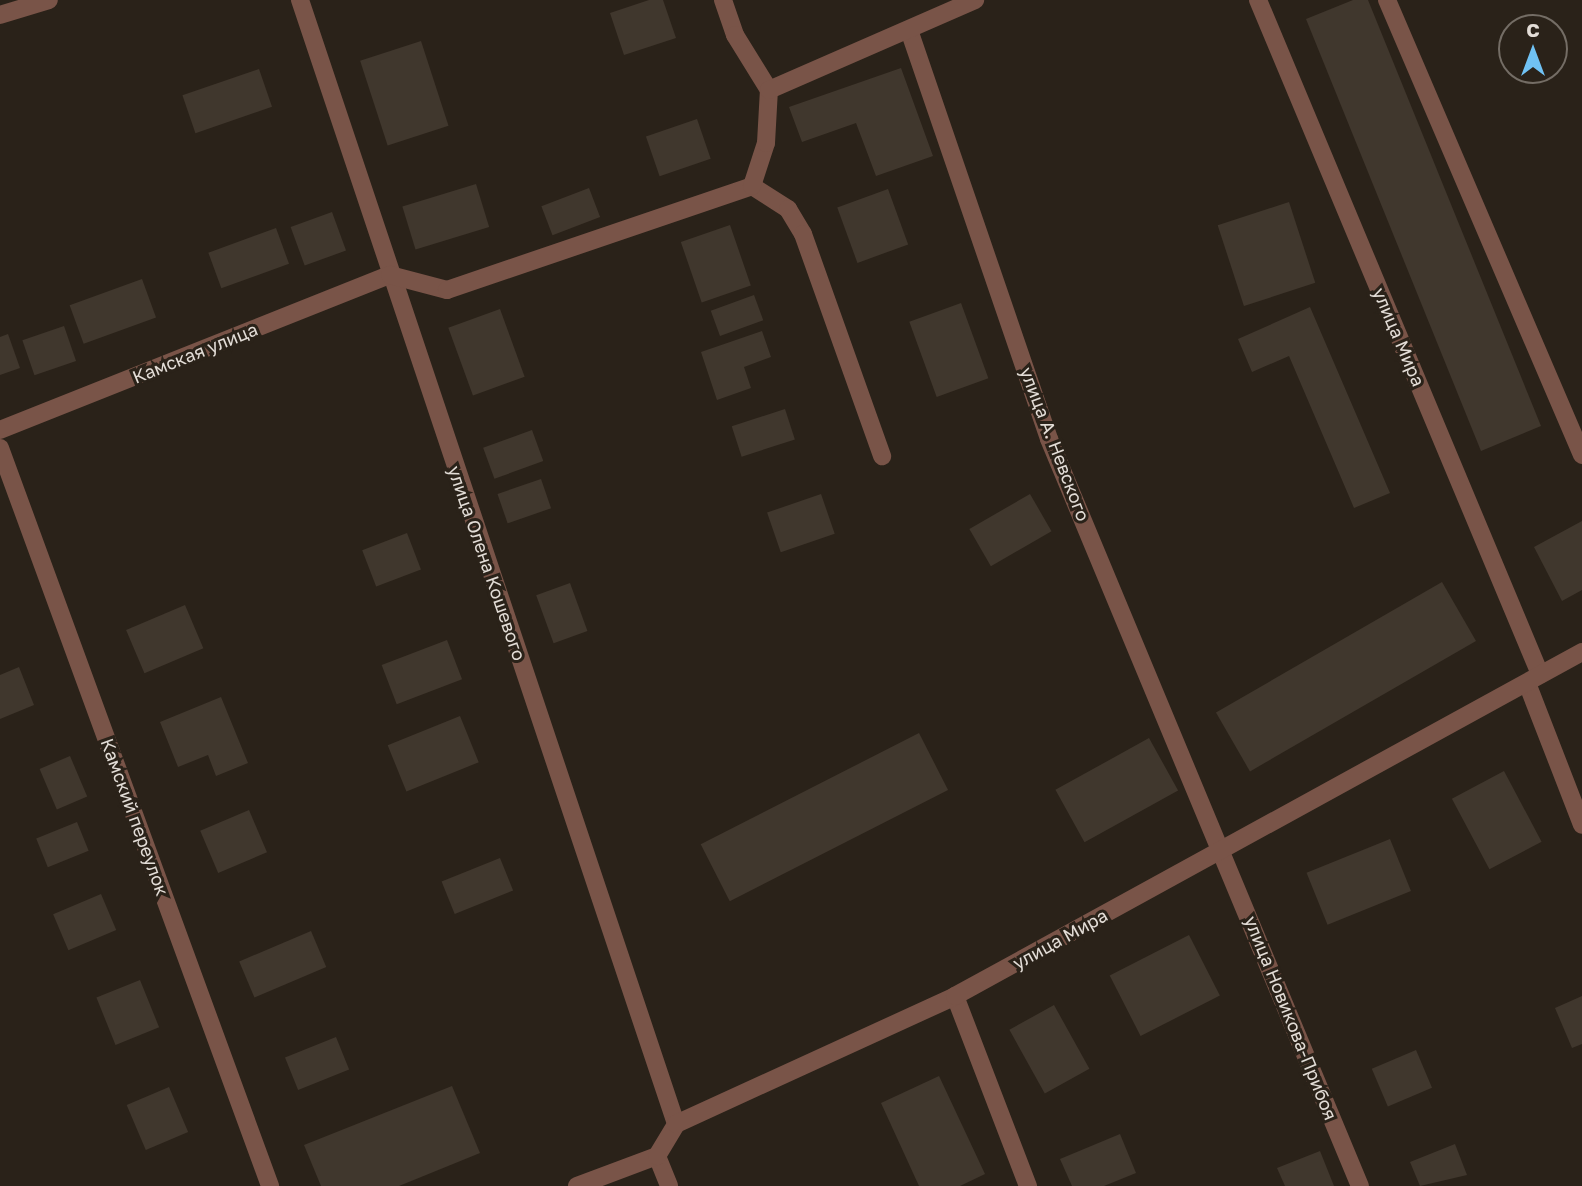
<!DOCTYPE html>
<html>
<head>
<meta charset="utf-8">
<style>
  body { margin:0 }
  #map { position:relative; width:1582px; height:1186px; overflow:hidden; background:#2a2219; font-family:"Golos Text",sans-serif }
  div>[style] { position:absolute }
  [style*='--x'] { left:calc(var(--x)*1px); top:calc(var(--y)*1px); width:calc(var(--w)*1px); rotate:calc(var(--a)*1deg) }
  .building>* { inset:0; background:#40372d; transform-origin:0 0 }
  .minor>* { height:18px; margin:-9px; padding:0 9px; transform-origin:9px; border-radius:9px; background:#795448 }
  span { translate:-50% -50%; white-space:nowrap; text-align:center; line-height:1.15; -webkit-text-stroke:6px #2a2219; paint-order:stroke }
  .street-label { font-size:18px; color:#e3ddd7 }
  .north { position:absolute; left:1498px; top:14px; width:70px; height:70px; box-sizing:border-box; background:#2a2219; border:2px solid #746d65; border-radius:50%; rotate:0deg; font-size:19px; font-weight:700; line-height:28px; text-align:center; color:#e3ddd7 }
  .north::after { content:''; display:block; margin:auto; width:24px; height:32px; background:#70c2f4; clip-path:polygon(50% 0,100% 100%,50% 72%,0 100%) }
</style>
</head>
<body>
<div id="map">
  <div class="building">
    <i style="clip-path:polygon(649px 0,663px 0,676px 38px,624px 55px,610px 13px)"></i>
    <i style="clip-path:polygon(1353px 0,1368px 0,1541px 426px,1481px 451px,1306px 19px)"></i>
    <i style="left:421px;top:41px;width:89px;height:64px;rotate:72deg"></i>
    <i style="clip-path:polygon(901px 68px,933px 156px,876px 176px,856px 123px,802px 142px,789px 107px)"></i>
    <i style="left:259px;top:69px;width:40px;height:81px;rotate:71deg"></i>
    <i style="left:697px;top:119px;width:42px;height:54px;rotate:71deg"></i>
    <i style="left:476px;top:184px;width:45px;height:77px;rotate:73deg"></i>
    <i style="left:589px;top:188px;width:31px;height:51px;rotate:69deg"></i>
    <i style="left:888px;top:189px;width:59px;height:54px;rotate:70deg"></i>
    <i style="left:1289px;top:202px;width:85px;height:75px;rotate:72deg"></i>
    <i style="left:332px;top:212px;width:41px;height:44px;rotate:70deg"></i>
    <i style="left:730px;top:225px;width:64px;height:52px;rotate:71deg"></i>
    <i style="left:276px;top:228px;width:38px;height:72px;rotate:70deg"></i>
    <i style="left:142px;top:279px;width:41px;height:77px;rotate:70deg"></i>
    <i style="left:754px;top:295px;width:27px;height:46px;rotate:70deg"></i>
    <i style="left:961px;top:303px;width:80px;height:55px;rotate:70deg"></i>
    <i style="clip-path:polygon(1310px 307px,1390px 493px,1354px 508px,1289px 356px,1252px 372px,1238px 339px)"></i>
    <i style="left:500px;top:309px;width:72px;height:55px;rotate:70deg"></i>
    <i style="left:64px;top:326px;width:37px;height:44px;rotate:71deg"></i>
    <i style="clip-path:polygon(762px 331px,771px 357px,744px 367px,751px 388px,717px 400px,701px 352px)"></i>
    <i style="clip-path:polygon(8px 334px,20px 368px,0 375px,0 337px)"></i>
    <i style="left:785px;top:409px;width:32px;height:56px;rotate:72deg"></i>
    <i style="left:532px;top:430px;width:33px;height:52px;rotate:70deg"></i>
    <i style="left:541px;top:479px;width:31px;height:46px;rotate:71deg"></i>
    <i style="left:821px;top:494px;width:42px;height:57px;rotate:71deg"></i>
    <i style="left:1030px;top:494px;width:43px;height:70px;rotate:60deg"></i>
    <i style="clip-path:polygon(1582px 521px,1582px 590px,1562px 601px,1534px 547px)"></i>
    <i style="left:407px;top:533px;width:39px;height:48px;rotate:69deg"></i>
    <i style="left:1442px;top:582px;width:68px;height:261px;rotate:60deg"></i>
    <i style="left:570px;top:583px;width:51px;height:36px;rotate:70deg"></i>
    <i style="left:185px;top:605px;width:47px;height:64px;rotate:67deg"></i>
    <i style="left:447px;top:640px;width:42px;height:70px;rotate:69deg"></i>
    <i style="clip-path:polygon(19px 667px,34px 705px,0 719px,0 675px)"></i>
    <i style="clip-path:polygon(221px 697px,248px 763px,216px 776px,208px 755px,178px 767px,160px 722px)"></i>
    <i style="left:460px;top:716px;width:50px;height:78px;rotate:68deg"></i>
    <i style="left:919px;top:733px;width:64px;height:245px;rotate:63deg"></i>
    <i style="left:1149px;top:738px;width:60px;height:107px;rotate:61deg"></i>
    <i style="left:70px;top:756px;width:44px;height:33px;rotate:67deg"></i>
    <i style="left:1504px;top:771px;width:80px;height:59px;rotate:62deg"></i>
    <i style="left:249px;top:810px;width:46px;height:53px;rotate:67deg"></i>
    <i style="left:77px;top:822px;width:31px;height:44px;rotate:68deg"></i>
    <i style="left:1390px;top:839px;width:56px;height:90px;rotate:68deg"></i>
    <i style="left:500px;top:858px;width:35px;height:63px;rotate:68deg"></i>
    <i style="left:101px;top:894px;width:39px;height:52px;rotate:67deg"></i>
    <i style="left:311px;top:931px;width:39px;height:78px;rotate:67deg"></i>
    <i style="left:1189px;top:935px;width:68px;height:89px;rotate:63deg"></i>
    <i style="left:140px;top:980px;width:51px;height:47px;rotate:68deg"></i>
    <i style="clip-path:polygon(1582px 996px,1582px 1044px,1572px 1048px,1555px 1008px)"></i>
    <i style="left:1054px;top:1005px;width:73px;height:51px;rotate:61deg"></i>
    <i style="left:336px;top:1037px;width:35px;height:55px;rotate:68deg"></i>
    <i style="left:1416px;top:1050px;width:41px;height:48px;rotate:67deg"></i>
    <i style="clip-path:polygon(939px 1076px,985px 1174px,960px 1186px,919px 1186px,881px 1103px)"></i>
    <i style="clip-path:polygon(452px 1086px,480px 1153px,399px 1186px,321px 1186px,304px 1145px)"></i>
    <i style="left:169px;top:1087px;width:49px;height:46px;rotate:67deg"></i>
    <i style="clip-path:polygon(1120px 1134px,1136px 1173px,1104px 1186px,1072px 1186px,1060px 1159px)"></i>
    <i style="clip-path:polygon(1455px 1144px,1467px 1175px,1420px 1186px,1410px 1162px)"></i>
    <i style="clip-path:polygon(1320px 1151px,1334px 1186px,1285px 1186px,1277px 1168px)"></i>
  </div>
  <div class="minor">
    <i style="--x:300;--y:0;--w:1185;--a:71.5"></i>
    <i style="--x:723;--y:0;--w:37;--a:71"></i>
    <i style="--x:735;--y:35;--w:65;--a:58.3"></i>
    <i style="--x:1258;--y:0;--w:731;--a:67.3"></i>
    <i style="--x:1387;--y:0;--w:495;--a:66.8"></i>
    <i style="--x:0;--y:15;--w:51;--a:-17"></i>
    <i style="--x:909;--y:30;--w:432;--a:71.1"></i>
    <i style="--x:1049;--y:439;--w:809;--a:67.4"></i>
    <i style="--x:752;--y:186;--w:43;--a:32.6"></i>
    <i style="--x:788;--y:209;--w:29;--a:59"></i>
    <i style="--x:803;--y:234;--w:236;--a:70.4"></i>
    <i style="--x:0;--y:430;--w:420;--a:-21.7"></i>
    <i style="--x:390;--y:275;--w:59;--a:14.7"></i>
    <i style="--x:447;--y:290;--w:322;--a:-18.8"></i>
    <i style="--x:752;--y:186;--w:45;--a:-72"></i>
    <i style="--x:766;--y:143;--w:53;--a:-86.8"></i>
    <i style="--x:769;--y:90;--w:225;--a:-23.6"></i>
    <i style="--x:0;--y:448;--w:786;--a:69.9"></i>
    <i style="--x:1527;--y:683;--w:152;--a:68.8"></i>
    <i style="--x:955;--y:996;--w:204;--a:69"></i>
    <i style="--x:657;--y:1156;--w:32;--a:68"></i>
    <i style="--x:577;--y:1186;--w:85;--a:-20.6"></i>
    <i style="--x:657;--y:1156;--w:37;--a:-59"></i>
    <i style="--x:676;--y:1124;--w:307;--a:-24.6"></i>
    <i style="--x:955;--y:996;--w:715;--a:-28.75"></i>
  </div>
  <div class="street-label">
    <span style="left:1399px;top:337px;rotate:67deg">улица Мира</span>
    <span style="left:195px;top:353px;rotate:-22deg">Камская улица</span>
    <span style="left:1055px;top:444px;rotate:69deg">улица А. Невского</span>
    <span style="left:487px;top:563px;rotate:71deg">улица Олена Кошевого</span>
    <span style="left:135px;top:817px;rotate:70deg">Камский переулок</span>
    <span style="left:1060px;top:939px;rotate:-29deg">улица Мира</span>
    <span style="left:1291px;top:1018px;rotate:68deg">улица Новикова-Прибоя</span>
  </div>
  <div class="north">С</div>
</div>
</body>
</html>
